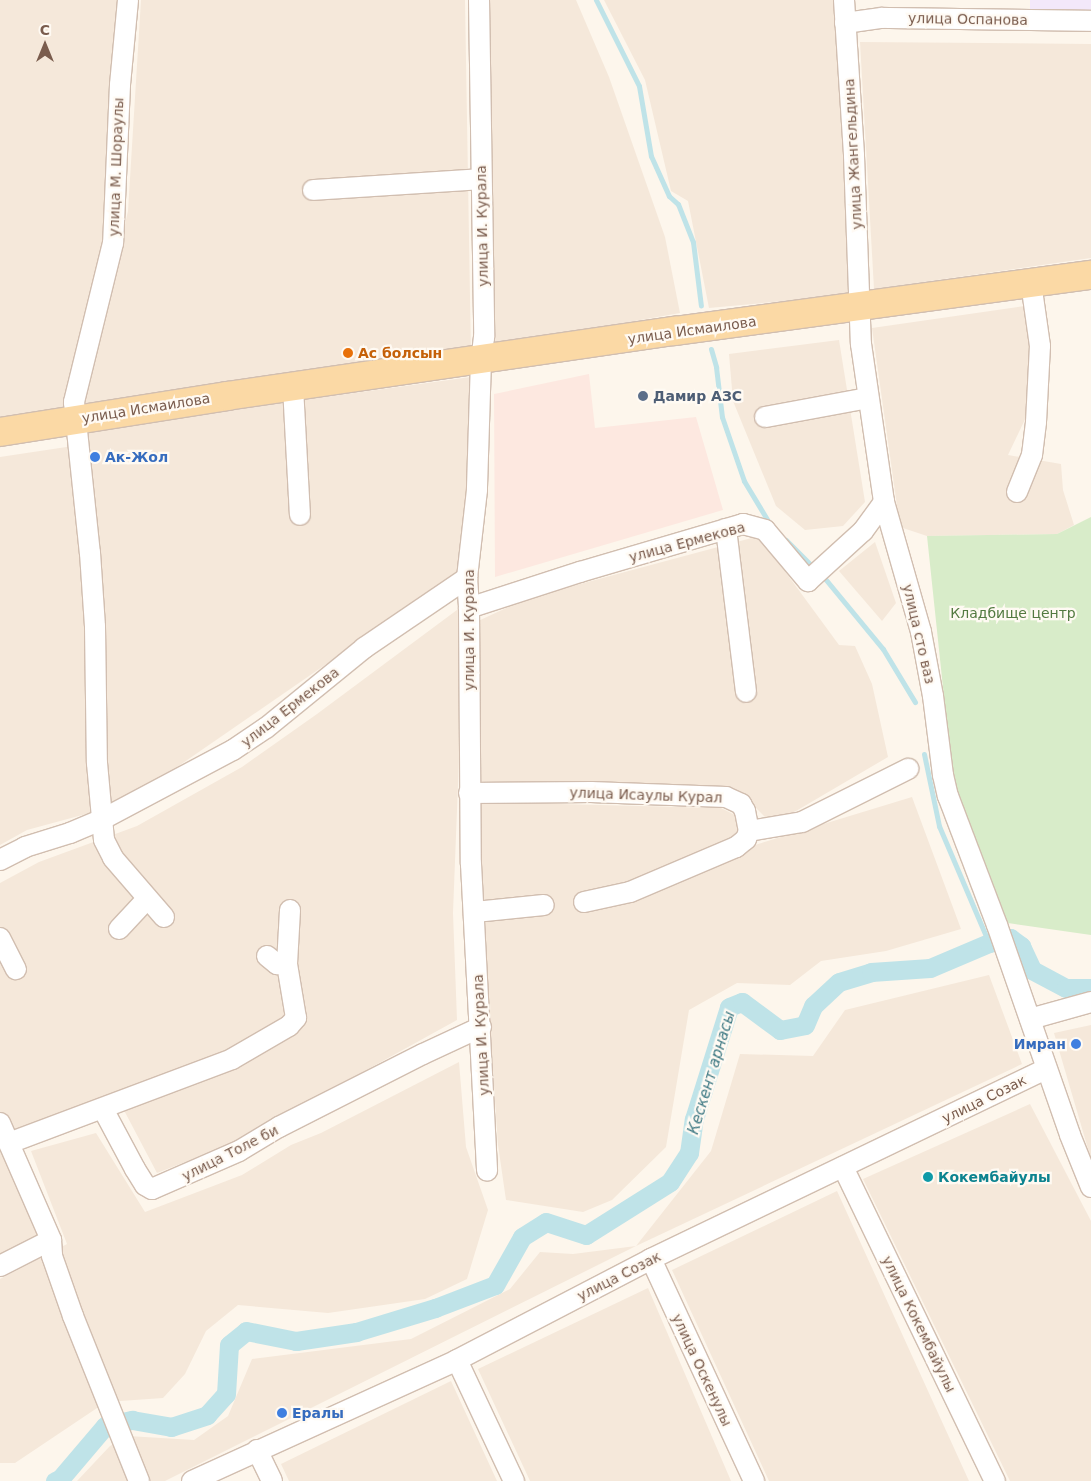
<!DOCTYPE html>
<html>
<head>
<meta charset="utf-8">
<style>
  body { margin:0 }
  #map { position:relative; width:1091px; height:1481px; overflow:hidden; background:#fdf6ec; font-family:"DejaVu Sans",sans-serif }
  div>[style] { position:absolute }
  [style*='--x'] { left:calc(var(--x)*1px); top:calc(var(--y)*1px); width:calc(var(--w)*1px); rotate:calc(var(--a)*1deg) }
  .residential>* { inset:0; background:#f5e8da }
  .commercial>* { inset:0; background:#fde8e0 }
  .education>* { inset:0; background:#f3e8fa; transform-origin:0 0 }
  .green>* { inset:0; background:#d8ecc9 }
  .stream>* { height:5px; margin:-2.5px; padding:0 2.5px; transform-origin:2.5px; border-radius:2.5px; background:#bfe3e8 }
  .canal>* { height:19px; margin:-9.5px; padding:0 9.5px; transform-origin:9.5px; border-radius:9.5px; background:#bfe3e8 }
  .roads { filter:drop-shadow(1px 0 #d1beb0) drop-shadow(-1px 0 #d1beb0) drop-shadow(0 1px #d1beb0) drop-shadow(0 -1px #d1beb0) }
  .street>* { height:20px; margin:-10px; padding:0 10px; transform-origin:10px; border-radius:10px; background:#fff }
  .primary>* { height:28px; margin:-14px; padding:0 14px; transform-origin:14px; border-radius:14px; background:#fbd9a5 }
  .dots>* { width:14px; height:14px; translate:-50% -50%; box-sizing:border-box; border:2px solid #fffaf3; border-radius:50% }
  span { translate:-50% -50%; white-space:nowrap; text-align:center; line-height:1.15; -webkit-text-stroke:4.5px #fffaf3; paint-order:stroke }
  .street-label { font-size:14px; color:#7a5c4d }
  .food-label { font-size:14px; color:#c56008; font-weight:700 }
  .left { translate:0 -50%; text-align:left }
  .service-label { font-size:14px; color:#4e5e75; font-weight:700 }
  .shop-label { font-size:14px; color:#366cbe; font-weight:700 }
  .right { translate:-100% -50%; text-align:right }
  .park-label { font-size:14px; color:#537a41 }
  .culture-label { font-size:14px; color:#0d838f; font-weight:700 }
  .water-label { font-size:15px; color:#437c86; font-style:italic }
  .north { position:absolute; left:20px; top:20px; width:50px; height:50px; -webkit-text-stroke:4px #fffaf3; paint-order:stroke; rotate:0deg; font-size:14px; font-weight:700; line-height:20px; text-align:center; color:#7a5c4d }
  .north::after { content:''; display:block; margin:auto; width:18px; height:22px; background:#7a5c4d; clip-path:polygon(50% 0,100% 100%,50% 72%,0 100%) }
</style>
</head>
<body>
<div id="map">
  <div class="residential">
    <i style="clip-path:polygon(0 0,121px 0,113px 236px,62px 421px,0 432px)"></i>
    <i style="clip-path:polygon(141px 0,465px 0,471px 356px,81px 417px,128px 211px)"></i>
    <i style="clip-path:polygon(479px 0,576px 0,609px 77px,665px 237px,680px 313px,489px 347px)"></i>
    <i style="clip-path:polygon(604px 0,835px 0,850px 295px,709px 308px,688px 201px,671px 191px,645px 80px)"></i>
    <i style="clip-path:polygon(860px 42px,1091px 44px,1091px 258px,874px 289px)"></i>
    <i style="clip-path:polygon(1031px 305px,1029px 411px,1008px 455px,1061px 464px,1063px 490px,1074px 525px,1057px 534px,927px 536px,900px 527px,872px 328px)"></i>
    <i style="clip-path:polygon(839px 340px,865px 502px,843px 526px,805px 530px,776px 506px,733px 401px,729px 354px)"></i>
    <i style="clip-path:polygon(478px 376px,461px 571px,109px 814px,83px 434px,274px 404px)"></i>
    <i style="clip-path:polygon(73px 446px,97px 811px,27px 830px,0 845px,0 457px)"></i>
    <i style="clip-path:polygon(759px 536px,839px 645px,855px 646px,872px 684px,888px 757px,796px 811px,770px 822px,746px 798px,475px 792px,476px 622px,528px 598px)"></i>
    <i style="clip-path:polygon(875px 542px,896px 603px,882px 621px,839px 571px)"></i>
    <i style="clip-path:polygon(465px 604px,453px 913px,457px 1020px,234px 1143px,157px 1173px,117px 1097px,10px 1134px,0 1116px,0 883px,39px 862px,137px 826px,242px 767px,317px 714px)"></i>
    <i style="clip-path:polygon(912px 797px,961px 929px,886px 951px,821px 961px,790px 985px,737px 983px,689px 1010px,666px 1147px,612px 1200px,583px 1212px,506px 1200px,498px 1145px,475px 802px,721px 808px,739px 817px,755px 845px)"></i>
    <i style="clip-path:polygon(989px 975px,1022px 1064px,636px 1246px,165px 1481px,77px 1481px,110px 1446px,128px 1436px,194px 1440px,228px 1416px,252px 1359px,411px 1339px,510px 1289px,540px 1252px,573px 1254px,636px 1246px,711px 1151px,740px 1054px,813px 1056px,845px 1010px)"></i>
    <i style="clip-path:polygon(1091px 1025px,1091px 1159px,1054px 1033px)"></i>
    <i style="clip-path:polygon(459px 1062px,466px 1147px,488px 1210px,467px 1279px,425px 1299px,328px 1313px,238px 1305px,206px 1331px,185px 1374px,163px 1398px,106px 1402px,15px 1463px,0 1463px,0 1279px,67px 1244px,31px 1151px,96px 1133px,145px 1212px,242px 1175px,291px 1145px,321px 1133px)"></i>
    <i style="clip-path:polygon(1030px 1104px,1091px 1221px,1091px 1481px,1010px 1481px,863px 1179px)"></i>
    <i style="clip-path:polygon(0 1143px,44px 1236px,0 1258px)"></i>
    <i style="clip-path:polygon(837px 1191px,969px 1481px,769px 1481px,672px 1270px)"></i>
    <i style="clip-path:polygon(648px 1288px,731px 1481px,530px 1481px,478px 1369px)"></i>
    <i style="clip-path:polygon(451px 1381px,497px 1481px,289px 1481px,281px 1464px)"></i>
  </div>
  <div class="commercial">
    <i style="clip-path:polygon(589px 374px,595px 428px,696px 417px,723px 510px,495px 577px,494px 394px)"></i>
  </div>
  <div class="education">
    <i style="left:1030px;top:0;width:61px;height:14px"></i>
  </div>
  <div class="green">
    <i style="clip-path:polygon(1091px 517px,1091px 935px,1008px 923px,954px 783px,946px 745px,944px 697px,927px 536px,1057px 534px)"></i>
  </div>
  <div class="stream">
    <i style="--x:596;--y:0;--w:96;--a:63.4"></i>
    <i style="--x:639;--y:86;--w:71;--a:80.3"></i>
    <i style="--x:651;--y:156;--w:44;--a:65.8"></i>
    <i style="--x:669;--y:196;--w:12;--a:42"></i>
    <i style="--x:678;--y:204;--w:41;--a:68.5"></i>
    <i style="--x:693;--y:242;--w:64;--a:82.9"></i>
    <i style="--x:711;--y:349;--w:19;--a:74"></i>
    <i style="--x:716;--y:367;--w:50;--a:83.2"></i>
    <i style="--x:722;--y:417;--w:68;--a:71"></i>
    <i style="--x:744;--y:481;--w:52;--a:59"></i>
    <i style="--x:786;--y:540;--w:42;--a:45"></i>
    <i style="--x:822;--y:575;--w:96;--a:50.5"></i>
    <i style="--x:883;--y:649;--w:62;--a:58.9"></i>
    <i style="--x:924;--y:754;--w:74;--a:78.2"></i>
    <i style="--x:939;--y:826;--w:127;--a:66.9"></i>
  </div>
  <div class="canal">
    <i style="--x:55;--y:1481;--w:5;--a:-22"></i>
    <i style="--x:60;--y:1479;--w:70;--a:-49.7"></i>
    <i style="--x:105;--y:1426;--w:28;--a:-13"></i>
    <i style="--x:132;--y:1420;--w:40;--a:10"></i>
    <i style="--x:171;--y:1427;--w:38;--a:-18"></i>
    <i style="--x:207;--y:1415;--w:28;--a:-48"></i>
    <i style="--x:226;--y:1394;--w:49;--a:-86.5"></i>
    <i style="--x:229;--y:1345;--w:22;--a:-39"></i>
    <i style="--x:246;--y:1331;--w:51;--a:11.3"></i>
    <i style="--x:296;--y:1341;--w:61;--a:-8.5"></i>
    <i style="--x:356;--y:1332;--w:83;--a:-16.9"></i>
    <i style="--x:435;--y:1308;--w:64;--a:-21"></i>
    <i style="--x:495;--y:1285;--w:55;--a:-60.6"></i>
    <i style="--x:522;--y:1237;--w:28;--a:-32"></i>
    <i style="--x:546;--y:1222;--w:42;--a:18"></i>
    <i style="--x:586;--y:1235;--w:99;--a:-32.2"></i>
    <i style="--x:670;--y:1182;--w:35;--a:-57"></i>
    <i style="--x:689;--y:1153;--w:34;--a:-82"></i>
    <i style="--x:694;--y:1119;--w:117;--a:-72.6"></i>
    <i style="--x:729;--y:1007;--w:14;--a:-21"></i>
    <i style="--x:742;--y:1002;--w:47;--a:36.4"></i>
    <i style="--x:780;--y:1030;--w:25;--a:-11"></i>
    <i style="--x:805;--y:1025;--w:21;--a:-67"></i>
    <i style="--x:813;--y:1006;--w:35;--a:-43"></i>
    <i style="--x:839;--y:982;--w:34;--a:-17"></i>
    <i style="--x:871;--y:972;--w:59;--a:-3.9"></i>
    <i style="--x:930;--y:968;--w:64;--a:-23"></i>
    <i style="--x:989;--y:943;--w:22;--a:-13"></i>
    <i style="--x:1010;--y:938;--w:14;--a:36"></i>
    <i style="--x:1021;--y:946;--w:26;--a:65"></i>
    <i style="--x:1032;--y:970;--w:38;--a:28"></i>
    <i style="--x:1066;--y:988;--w:25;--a:0"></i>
  </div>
  <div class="roads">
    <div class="street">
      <i style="--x:128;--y:0;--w:85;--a:95.4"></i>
      <i style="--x:120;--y:85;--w:158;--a:92.5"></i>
      <i style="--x:113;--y:243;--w:164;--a:103.8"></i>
      <i style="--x:74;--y:402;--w:152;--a:84"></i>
      <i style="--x:90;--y:553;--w:74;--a:86.1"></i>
      <i style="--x:95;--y:627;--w:136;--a:89.2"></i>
      <i style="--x:97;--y:763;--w:77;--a:84.8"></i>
      <i style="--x:104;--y:840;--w:20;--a:63"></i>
      <i style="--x:113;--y:858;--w:78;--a:49.2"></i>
      <i style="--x:479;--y:0;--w:337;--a:89.1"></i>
      <i style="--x:484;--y:337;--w:23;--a:97"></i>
      <i style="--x:481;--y:360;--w:130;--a:91.8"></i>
      <i style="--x:477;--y:490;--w:89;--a:96.5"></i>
      <i style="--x:467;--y:578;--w:30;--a:86"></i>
      <i style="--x:469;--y:608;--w:256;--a:89.6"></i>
      <i style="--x:471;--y:864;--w:307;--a:87"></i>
      <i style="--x:844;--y:0;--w:156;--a:86.3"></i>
      <i style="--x:854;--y:156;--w:188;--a:87.9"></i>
      <i style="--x:861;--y:344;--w:160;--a:81.7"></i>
      <i style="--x:884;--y:502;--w:135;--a:74.1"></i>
      <i style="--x:921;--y:632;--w:65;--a:79.4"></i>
      <i style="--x:933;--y:696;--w:80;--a:82.8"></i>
      <i style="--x:943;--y:775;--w:22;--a:77"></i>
      <i style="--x:948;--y:796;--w:138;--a:69.2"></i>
      <i style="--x:997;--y:925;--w:222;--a:70.8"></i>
      <i style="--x:1070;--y:1135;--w:56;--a:68"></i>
      <i style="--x:845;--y:23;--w:37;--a:-8"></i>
      <i style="--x:882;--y:18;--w:209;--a:0.8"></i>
      <i style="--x:313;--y:190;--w:168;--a:-3.7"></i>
      <i style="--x:293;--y:387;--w:128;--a:86.9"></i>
      <i style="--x:765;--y:417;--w:105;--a:-10.5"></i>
      <i style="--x:1017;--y:492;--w:40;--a:-68"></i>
      <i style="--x:1032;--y:455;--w:33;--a:-83"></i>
      <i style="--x:1036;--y:422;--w:76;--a:-87"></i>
      <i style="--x:1040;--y:346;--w:64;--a:-98.1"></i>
      <i style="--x:726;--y:529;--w:164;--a:83"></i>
      <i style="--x:469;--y:608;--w:117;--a:-18"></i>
      <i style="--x:580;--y:572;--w:170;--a:-16.4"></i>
      <i style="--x:743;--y:524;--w:23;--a:15"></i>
      <i style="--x:765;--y:530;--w:67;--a:49.9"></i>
      <i style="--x:808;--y:581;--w:74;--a:-42.3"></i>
      <i style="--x:863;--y:531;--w:36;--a:-54"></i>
      <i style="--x:469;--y:793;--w:122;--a:-0.5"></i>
      <i style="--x:591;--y:792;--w:135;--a:2.1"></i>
      <i style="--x:726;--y:797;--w:17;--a:25"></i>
      <i style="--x:741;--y:804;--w:8;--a:60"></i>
      <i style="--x:745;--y:811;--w:20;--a:79"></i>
      <i style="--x:749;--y:831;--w:9;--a:111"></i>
      <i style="--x:746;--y:839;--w:13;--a:141"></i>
      <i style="--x:736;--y:847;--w:115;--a:157"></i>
      <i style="--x:630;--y:892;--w:47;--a:167.7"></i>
      <i style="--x:749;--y:831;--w:54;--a:-9.6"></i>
      <i style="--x:802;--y:822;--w:119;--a:-26.6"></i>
      <i style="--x:0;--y:860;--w:28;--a:-27"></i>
      <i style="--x:25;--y:847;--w:47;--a:-17.3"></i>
      <i style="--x:70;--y:833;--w:36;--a:-23"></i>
      <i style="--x:103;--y:819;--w:147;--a:-28"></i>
      <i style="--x:233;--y:750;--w:40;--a:-34"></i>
      <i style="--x:266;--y:728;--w:127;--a:-39.2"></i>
      <i style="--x:364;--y:648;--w:125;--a:-34.2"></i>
      <i style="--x:475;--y:912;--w:69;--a:-5.8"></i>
      <i style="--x:119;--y:929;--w:41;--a:-47"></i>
      <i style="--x:0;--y:938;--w:35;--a:63"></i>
      <i style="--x:267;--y:956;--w:13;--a:39"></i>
      <i style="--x:277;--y:964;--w:10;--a:0"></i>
      <i style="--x:1030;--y:1019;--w:63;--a:-15.6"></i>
      <i style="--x:103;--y:1109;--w:68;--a:61.9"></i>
      <i style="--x:135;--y:1169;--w:19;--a:58"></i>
      <i style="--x:145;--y:1185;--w:8;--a:30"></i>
      <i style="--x:152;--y:1189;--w:95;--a:-23.6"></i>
      <i style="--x:239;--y:1151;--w:47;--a:-31"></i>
      <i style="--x:279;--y:1127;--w:161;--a:-26.9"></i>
      <i style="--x:423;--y:1054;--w:64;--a:-25"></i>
      <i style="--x:0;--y:1123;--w:128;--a:66.4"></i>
      <i style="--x:51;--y:1240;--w:16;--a:86"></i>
      <i style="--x:52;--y:1256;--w:64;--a:70.7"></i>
      <i style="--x:73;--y:1316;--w:178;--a:68.2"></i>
      <i style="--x:9;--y:1143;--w:238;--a:-20.6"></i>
      <i style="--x:232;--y:1059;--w:66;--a:-30.1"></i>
      <i style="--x:289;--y:1026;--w:11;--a:-49"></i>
      <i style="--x:296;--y:1018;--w:55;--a:-99.5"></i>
      <i style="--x:287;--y:964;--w:54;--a:-86.8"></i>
      <i style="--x:843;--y:1167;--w:349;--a:64.2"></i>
      <i style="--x:651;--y:1259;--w:245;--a:65.1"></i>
      <i style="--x:0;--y:1266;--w:57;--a:-27"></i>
      <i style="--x:457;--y:1360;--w:134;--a:64.8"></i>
      <i style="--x:257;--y:1450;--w:34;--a:64"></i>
      <i style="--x:192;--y:1481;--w:291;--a:-24.5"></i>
      <i style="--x:457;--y:1360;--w:219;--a:-27.5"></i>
      <i style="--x:651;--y:1259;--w:438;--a:-25.7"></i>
    </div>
    <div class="primary">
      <i style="--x:0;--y:432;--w:230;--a:-9"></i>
      <i style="--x:227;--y:396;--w:453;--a:-8.3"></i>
      <i style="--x:675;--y:331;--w:420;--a:-7.7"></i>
    </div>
  </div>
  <div class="dots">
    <i style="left:348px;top:353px;background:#e8710a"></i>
    <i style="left:643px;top:396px;background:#5c6f8a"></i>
    <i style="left:95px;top:457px;background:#3f7fe0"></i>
    <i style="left:1076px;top:1044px;background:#3f7fe0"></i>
    <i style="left:928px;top:1177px;background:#0f9aa8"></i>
    <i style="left:282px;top:1413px;background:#3f7fe0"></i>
  </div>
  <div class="street-label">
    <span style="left:968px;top:19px;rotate:1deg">улица Оспанова</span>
    <span style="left:853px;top:154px;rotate:-93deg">улица Жангельдина</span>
    <span style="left:116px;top:167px;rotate:-88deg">улица М. Шораулы</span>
    <span style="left:482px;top:226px;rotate:-91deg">улица И. Курала</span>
    <span style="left:692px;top:330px;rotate:-8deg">улица Исмаилова</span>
    <span style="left:146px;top:408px;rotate:-9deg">улица Исмаилова</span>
    <span style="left:687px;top:542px;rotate:-15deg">улица Ермекова</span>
    <span style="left:469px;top:630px;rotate:-90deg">улица И. Курала</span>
    <span style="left:919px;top:634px;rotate:77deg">улица сто ваз</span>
    <span style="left:290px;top:707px;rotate:-38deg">улица Ермекова</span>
    <span style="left:646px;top:795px;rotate:2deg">улица Исаулы Курал</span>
    <span style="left:481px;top:1035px;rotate:-93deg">улица И. Курала</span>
    <span style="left:984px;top:1099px;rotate:-26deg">улица Созак</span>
    <span style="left:230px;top:1153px;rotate:-27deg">улица Толе би</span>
    <span style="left:619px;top:1276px;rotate:-27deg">улица Созак</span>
    <span style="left:919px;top:1324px;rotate:64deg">улица Кокембайулы</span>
    <span style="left:702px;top:1370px;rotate:65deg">улица Оскенулы</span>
  </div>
  <div class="food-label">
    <span class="left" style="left:358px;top:353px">Ас болсын</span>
  </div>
  <div class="service-label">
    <span class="left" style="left:653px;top:396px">Дамир АЗС</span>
  </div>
  <div class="shop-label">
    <span class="left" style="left:105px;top:457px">Ак-Жол</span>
    <span class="right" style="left:1066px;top:1044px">Имран</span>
    <span class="left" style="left:292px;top:1413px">Ералы</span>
  </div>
  <div class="park-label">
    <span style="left:1013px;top:613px">Кладбище центр</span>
  </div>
  <div class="culture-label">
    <span class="left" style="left:938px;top:1177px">Кокембайулы</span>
  </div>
  <div class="water-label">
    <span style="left:712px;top:1073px;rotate:-73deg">Кескент арнасы</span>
  </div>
  <div class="north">С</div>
</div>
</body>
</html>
